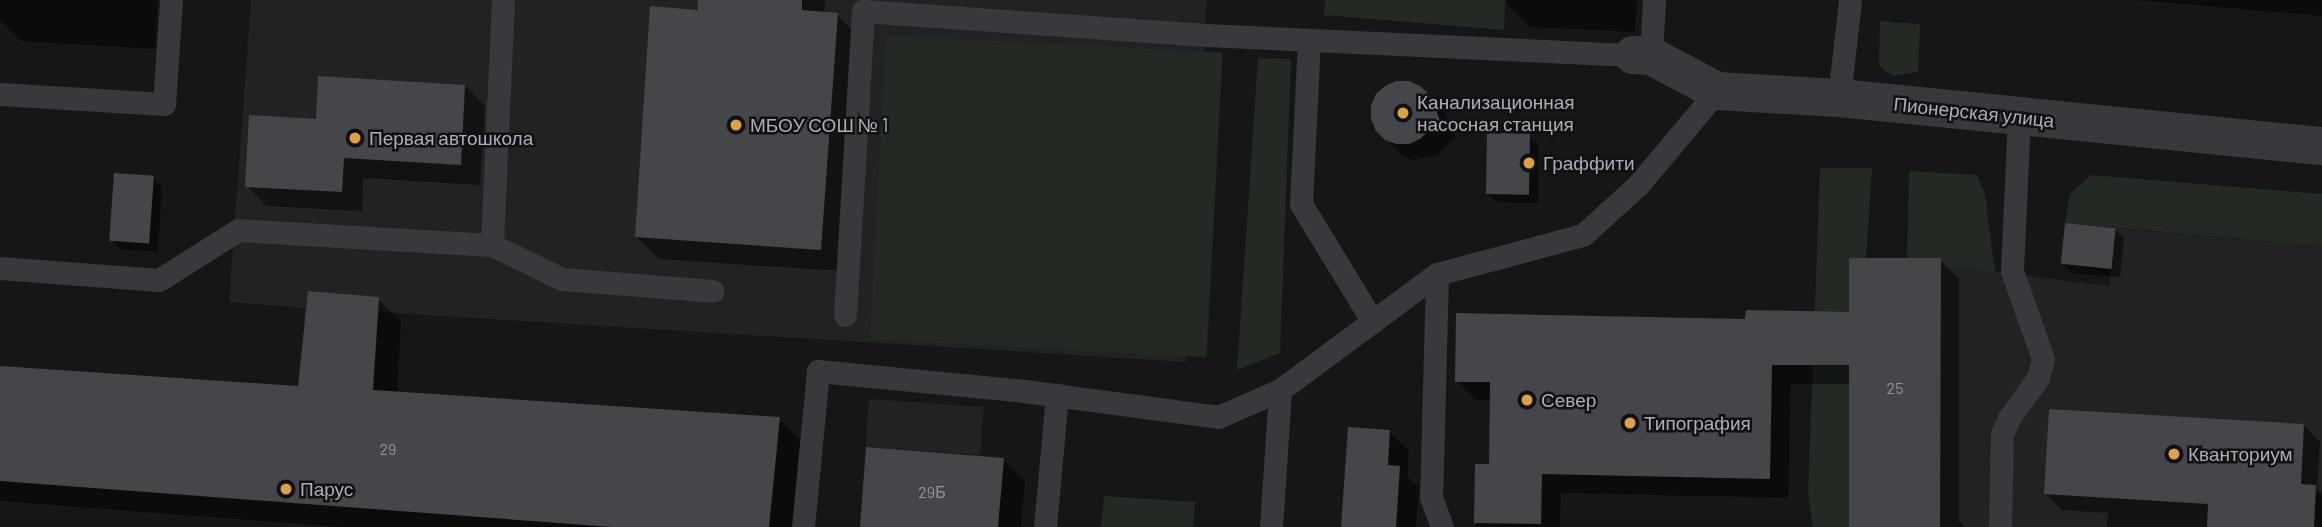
<!DOCTYPE html>
<html>
<head>
<meta charset="utf-8">
<style>
  body { margin:0 }
  #map { position:relative; width:2322px; height:527px; overflow:hidden; background:#161618; font-family:Barlow,sans-serif }
  div>[style] { position:absolute }
  [style*='--x'] { left:calc(var(--x)*1px); top:calc(var(--y)*1px); width:calc(var(--w)*1px); rotate:calc(var(--a)*1deg) }
  .built>* { inset:0; background:#222225; transform-origin:0 0 }
  .green>* { inset:0; background:#232a23; transform-origin:0 0 }
  .shadow>* { inset:0; background:#0007 }
  .building>* { inset:0; background:#45464a; transform-origin:0 0 }
  .lane>* { height:23px; margin:-11.5px; padding:0 11.5px; transform-origin:11.5px; border-radius:11.5px; background:#38393c }
  .street>* { height:38px; margin:-19px; padding:0 19px; transform-origin:19px; border-radius:19px; background:#38393c }
  .dots>* { width:19px; height:19px; translate:-50% -50%; box-sizing:border-box; border:4px solid #111113; border-radius:50% }
  span { translate:-50% -50%; white-space:nowrap; text-align:center; line-height:1.15; -webkit-text-stroke:5px #111113; paint-order:stroke }
  .number-label { font-size:16px; color:#91949b }
  .number-label span { -webkit-text-stroke-width:0 }
  .poi-label { font-size:19px; color:#aaaeb6 }
  .left { translate:0 -50%; text-align:left }
  .street-label { font-size:19px; color:#aaaeb6 }
</style>
</head>
<body>
<div id="map">
  <div class="built">
    <i style="clip-path:polygon(251px 0,1207px 0,1186px 362px,378px 312px,377px 330px,304px 324px,305px 308px,229px 302px)"></i>
    <i style="clip-path:polygon(2116px 228px,2322px 246px,2322px 495px,2316px 495px,2314px 527px,1849px 527px,1849px 258px,1941px 258px,1941px 265px,2109px 286px)"></i>
    <i style="left:869px;top:399px;width:115px;height:48px;rotate:4deg"></i>
  </div>
  <div class="green">
    <i style="clip-path:polygon(1325px 0,1505px 0,1504px 30px,1324px 15px)"></i>
    <i style="clip-path:polygon(1880px 21px,1920px 24px,1918px 72px,1893px 76px,1879px 66px)"></i>
    <i style="left:886px;top:35px;width:337px;height:305px;rotate:3deg"></i>
    <i style="clip-path:polygon(1258px 58px,1291px 59px,1280px 353px,1237px 370px)"></i>
    <i style="clip-path:polygon(1820px 168px,1872px 168px,1866px 258px,1849px 258px,1849px 527px,1813px 527px,1808px 495px)"></i>
    <i style="clip-path:polygon(1909px 171px,1977px 175px,1985px 195px,1995px 272px,1941px 265px,1940px 258px,1907px 258px)"></i>
    <i style="clip-path:polygon(2091px 175px,2322px 194px,2322px 246px,2065px 223px,2070px 194px)"></i>
    <i style="clip-path:polygon(1104px 496px,1195px 502px,1193px 527px,1101px 527px)"></i>
  </div>
  <div class="shadow">
    <i style="clip-path:polygon(0 0,158px 0,155px 49px,21px 41px,0 20px)"></i>
    <i style="clip-path:polygon(699px 0,825px 0,824px 14px,837px 15px,859px 37px,842px 271px,659px 259px,637px 237px)"></i>
    <i style="clip-path:polygon(1507px 0,1637px 0,1635px 32px,1530px 27px,1507px 4px)"></i>
    <i style="clip-path:polygon(2137px 0,2322px 0,2322px 16px)"></i>
    <i style="clip-path:polygon(465px 86px,485px 106px,480px 185px,363px 178px,362px 211px,267px 206px,247px 186px,317px 120px)"></i>
    <i style="clip-path:polygon(1419px 87px,1445px 113px,1456px 137px,1437px 155px,1414px 160px,1403px 156px,1377px 130px)"></i>
    <i style="clip-path:polygon(1529px 136px,1538px 145px,1538px 203px,1496px 202px,1487px 193px)"></i>
    <i style="clip-path:polygon(153px 178px,162px 187px,158px 252px,121px 249px,112px 240px)"></i>
    <i style="clip-path:polygon(2115px 229px,2124px 239px,2120px 277px,2072px 273px,2063px 263px)"></i>
    <i style="clip-path:polygon(1940px 260px,1959px 279px,1959px 521px,1965px 527px,1851px 527px,1851px 384px,1791px 384px,1788px 498px,1561px 493px,1560px 527px,1476px 527px,1477px 465px,1491px 466px,1492px 401px,1476px 400px,1457px 381px,1747px 320px,1851px 313px)"></i>
    <i style="clip-path:polygon(378px 299px,401px 322px,397px 394px,779px 419px,802px 441px,793px 527px,343px 527px,0 501px,0 368px,299px 387px)"></i>
    <i style="clip-path:polygon(2304px 425px,2320px 442px,2317px 488px,2322px 493px,2322px 527px,2107px 527px,2108px 513px,2062px 510px,2046px 494px)"></i>
    <i style="clip-path:polygon(1389px 432px,1409px 451px,1407px 476px,1419px 487px,1416px 527px,1343px 527px)"></i>
    <i style="clip-path:polygon(1003px 460px,1025px 482px,1021px 527px,861px 527px)"></i>
  </div>
  <div class="building">
    <i style="clip-path:polygon(698px 0,802px 0,802px 10px,838px 13px,821px 250px,635px 237px,650px 6px,697px 10px)"></i>
    <i style="clip-path:polygon(318px 76px,465px 85px,461px 165px,344px 158px,342px 192px,245px 187px,249px 115px,316px 119px)"></i>
    <i style="clip-path:polygon(1396px 81px,1409px 81px,1420px 86px,1430px 95px,1440px 120px,1420px 139px,1409px 144px,1396px 144px,1385px 140px,1376px 131px,1371px 119px,1371px 106px,1376px 94px,1385px 86px)"></i>
    <i style="left:1487px;top:133px;width:43px;height:61px;rotate:1deg"></i>
    <i style="left:114px;top:173px;width:40px;height:68px;rotate:4deg"></i>
    <i style="left:2065px;top:223px;width:51px;height:41px;rotate:6deg"></i>
    <i style="clip-path:polygon(1849px 258px,1941px 258px,1940px 527px,1849px 527px,1849px 365px,1772px 365px,1770px 479px,1542px 474px,1541px 524px,1474px 523px,1475px 464px,1489px 464px,1490px 382px,1455px 382px,1456px 313px,1745px 319px,1746px 310px,1849px 312px)"></i>
    <i style="clip-path:polygon(308px 291px,379px 297px,373px 390px,780px 417px,769px 527px,612px 527px,0 481px,0 366px,298px 386px)"></i>
    <i style="clip-path:polygon(2049px 409px,2304px 424px,2301px 484px,2316px 485px,2314px 527px,2207px 527px,2208px 504px,2044px 494px)"></i>
    <i style="clip-path:polygon(1348px 427px,1390px 430px,1388px 465px,1400px 466px,1396px 527px,1341px 527px)"></i>
    <i style="clip-path:polygon(866px 447px,1004px 458px,998px 527px,860px 527px)"></i>
  </div>
  <div class="lane">
    <i style="--x:503;--y:0;--w:245;--a:92.6"></i>
    <i style="--x:492;--y:245;--w:78;--a:25.9"></i>
    <i style="--x:562;--y:279;--w:151;--a:4.5"></i>
    <i style="--x:1309;--y:40;--w:164;--a:92.8"></i>
    <i style="--x:1301;--y:204;--w:138;--a:58.6"></i>
    <i style="--x:1651;--y:56;--w:56;--a:-86.9"></i>
    <i style="--x:0;--y:94;--w:164;--a:3.5"></i>
    <i style="--x:164;--y:104;--w:104;--a:-86.1"></i>
    <i style="--x:1839;--y:98;--w:99;--a:-83.6"></i>
    <i style="--x:0;--y:268;--w:159;--a:4.3"></i>
    <i style="--x:159;--y:280;--w:93;--a:-32.3"></i>
    <i style="--x:238;--y:230;--w:254;--a:3.4"></i>
    <i style="--x:1437;--y:274;--w:223;--a:91.5"></i>
    <i style="--x:1431;--y:497;--w:32;--a:70"></i>
    <i style="--x:845;--y:315;--w:305;--a:-86.6"></i>
    <i style="--x:863;--y:11;--w:344;--a:4"></i>
    <i style="--x:1206;--y:35;--w:427;--a:2.7"></i>
    <i style="--x:803;--y:527;--w:157;--a:-84.5"></i>
    <i style="--x:818;--y:371;--w:207;--a:5.5"></i>
    <i style="--x:1024;--y:391;--w:196;--a:7.6"></i>
    <i style="--x:1218;--y:417;--w:68;--a:-23.5"></i>
    <i style="--x:1280;--y:390;--w:195;--a:-36.5"></i>
    <i style="--x:1437;--y:274;--w:151;--a:-15"></i>
    <i style="--x:1583;--y:235;--w:74;--a:-42.3"></i>
    <i style="--x:1638;--y:185;--w:123;--a:-50"></i>
    <i style="--x:1045;--y:527;--w:133;--a:-84.8"></i>
    <i style="--x:1271;--y:527;--w:137;--a:-86.2"></i>
    <i style="--x:2000;--y:527;--w:93;--a:-88.8"></i>
    <i style="--x:2002;--y:434;--w:17;--a:-66"></i>
    <i style="--x:2009;--y:418;--w:49;--a:-54.1"></i>
    <i style="--x:2038;--y:378;--w:20;--a:-75"></i>
    <i style="--x:2043;--y:359;--w:93;--a:-109.4"></i>
    <i style="--x:2012;--y:271;--w:153;--a:-87.4"></i>
  </div>
  <div class="street">
    <i style="--x:1633;--y:55;--w:18;--a:3"></i>
    <i style="--x:1651;--y:56;--w:75;--a:27.9"></i>
    <i style="--x:1717;--y:91;--w:122;--a:3.3"></i>
    <i style="--x:1839;--y:98;--w:485;--a:5.7"></i>
  </div>
  <div class="dots">
    <i style="left:1403px;top:113px;background:#dca04a"></i>
    <i style="left:736px;top:125px;background:#dca04a"></i>
    <i style="left:355px;top:138px;background:#dca04a"></i>
    <i style="left:1529px;top:163px;background:#dca04a"></i>
    <i style="left:1527px;top:400px;background:#dca04a"></i>
    <i style="left:1630px;top:423px;background:#dca04a"></i>
    <i style="left:2174px;top:454px;background:#dca04a"></i>
    <i style="left:286px;top:489px;background:#dca04a"></i>
  </div>
  <div class="number-label">
    <span style="left:1895px;top:388px">25</span>
    <span style="left:388px;top:449px">29</span>
    <span style="left:932px;top:492px">29Б</span>
  </div>
  <div class="poi-label">
    <span class="left" style="left:1417px;top:113px">Канализационная<br>насосная станция</span>
    <span class="left" style="left:750px;top:125px">МБОУ СОШ № 1</span>
    <span class="left" style="left:369px;top:138px">Первая автошкола</span>
    <span class="left" style="left:1543px;top:163px">Граффити</span>
    <span class="left" style="left:1541px;top:400px">Север</span>
    <span class="left" style="left:1644px;top:423px">Типография</span>
    <span class="left" style="left:2188px;top:454px">Кванториум</span>
    <span class="left" style="left:300px;top:489px">Парус</span>
  </div>
  <div class="street-label">
    <span style="left:1974px;top:112px;rotate:6deg">Пионерская улица</span>
  </div>
</div>
</body>
</html>
